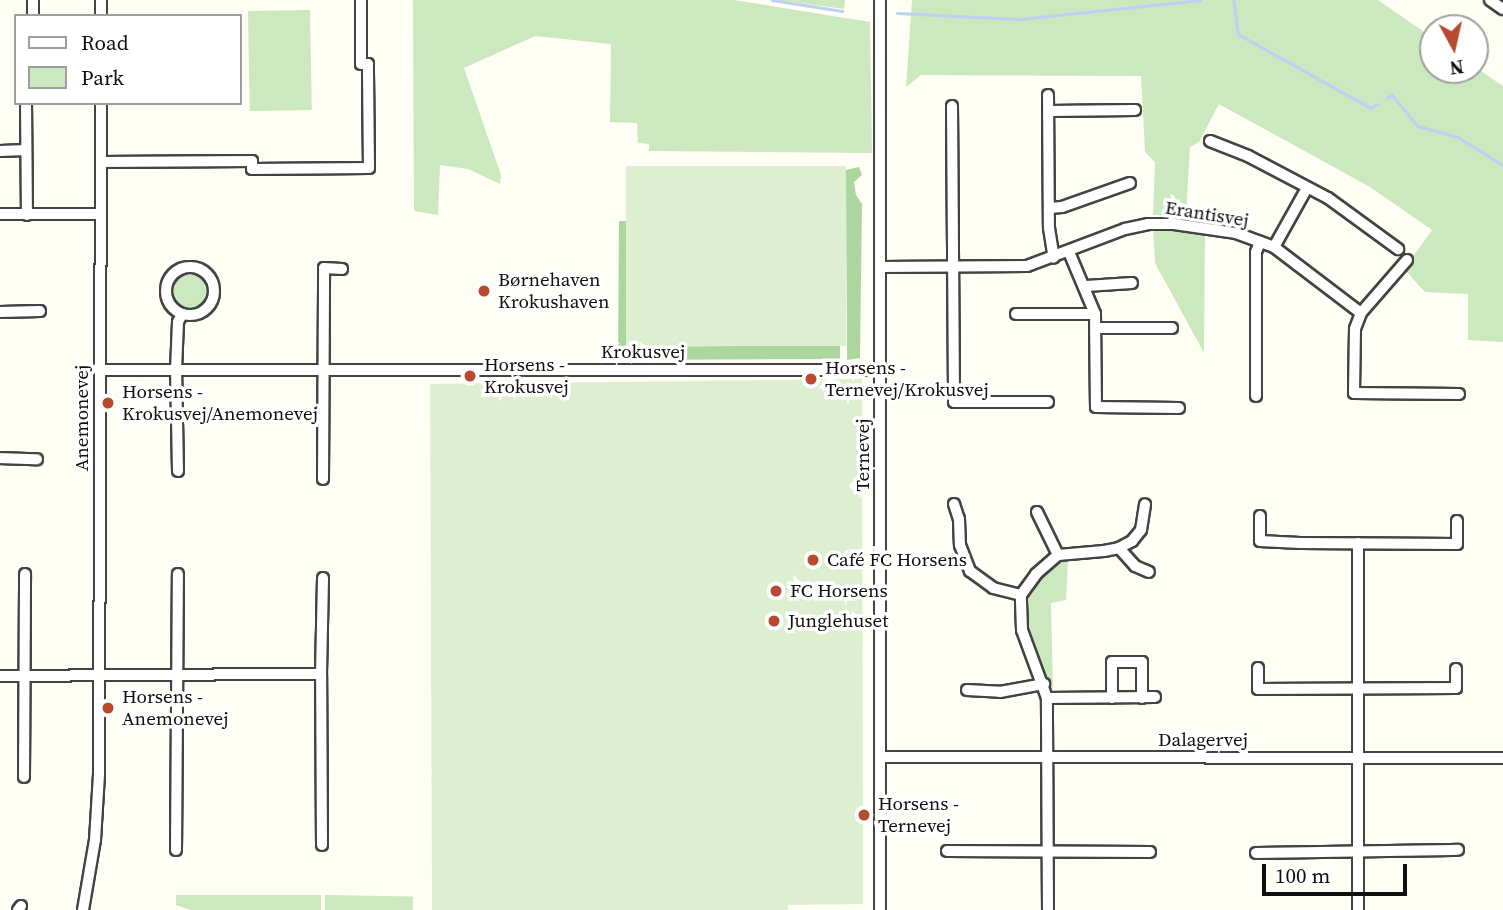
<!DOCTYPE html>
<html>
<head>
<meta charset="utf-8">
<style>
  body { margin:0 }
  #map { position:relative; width:1503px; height:910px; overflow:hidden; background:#fefef4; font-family:"Source Serif 4",serif }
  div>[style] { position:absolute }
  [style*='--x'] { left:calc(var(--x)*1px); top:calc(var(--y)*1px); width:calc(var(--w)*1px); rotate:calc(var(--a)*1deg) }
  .green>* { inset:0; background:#cbe8bf; transform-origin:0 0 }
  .round { border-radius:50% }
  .forest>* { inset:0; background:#abd79f }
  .pitch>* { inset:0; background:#ddefd0; transform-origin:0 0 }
  .stream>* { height:2.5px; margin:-1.25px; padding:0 1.25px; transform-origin:1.25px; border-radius:1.25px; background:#bcd1f3 }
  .roads { filter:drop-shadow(2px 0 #434343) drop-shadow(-2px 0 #434343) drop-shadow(0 2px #434343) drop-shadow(0 -2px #434343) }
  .minor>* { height:10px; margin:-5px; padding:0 5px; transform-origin:5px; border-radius:5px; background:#fff }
  .minor>.ring { margin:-5px; padding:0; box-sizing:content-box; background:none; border:10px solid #fff; border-radius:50% }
  .dots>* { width:19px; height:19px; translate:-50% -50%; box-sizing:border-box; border:4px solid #fff; border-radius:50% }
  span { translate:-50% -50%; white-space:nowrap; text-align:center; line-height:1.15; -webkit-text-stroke:7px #fff; paint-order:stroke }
  .street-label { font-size:19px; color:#101010 }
  .poi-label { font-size:19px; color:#101010 }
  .left { translate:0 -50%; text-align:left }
  .legend { position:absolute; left:14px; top:14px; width:228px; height:91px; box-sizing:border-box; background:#fff; border:2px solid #9f9f9f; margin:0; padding:9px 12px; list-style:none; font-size:21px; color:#101010 }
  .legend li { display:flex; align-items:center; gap:14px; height:35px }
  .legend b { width:35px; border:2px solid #9f9f9f }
  .north { position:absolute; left:1419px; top:14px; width:70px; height:70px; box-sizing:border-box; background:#fff; border:2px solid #9f9f9f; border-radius:50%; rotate:172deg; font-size:19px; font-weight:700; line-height:28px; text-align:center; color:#101010 }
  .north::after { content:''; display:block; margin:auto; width:24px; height:32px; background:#b84a30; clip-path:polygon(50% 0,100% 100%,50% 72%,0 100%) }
  .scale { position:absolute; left:1262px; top:864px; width:145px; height:32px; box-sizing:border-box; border:4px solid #101010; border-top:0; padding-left:9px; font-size:21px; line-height:24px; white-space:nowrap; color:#101010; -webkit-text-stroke:5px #fff; paint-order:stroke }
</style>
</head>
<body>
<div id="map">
  <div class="green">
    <i style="clip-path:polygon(413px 0,734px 0,870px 22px,872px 153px,649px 151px,649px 144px,638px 143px,637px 123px,610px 122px,611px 44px,535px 36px,464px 68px,501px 175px,500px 184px,468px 169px,440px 165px,438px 215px,414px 211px)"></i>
    <i style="clip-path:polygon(776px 0,845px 0,844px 9px)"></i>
    <i style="clip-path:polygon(912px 0,1378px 0,1433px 38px,1433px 70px,1475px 70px,1475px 67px,1503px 86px,1503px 342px,1468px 340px,1468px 294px,1425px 292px,1404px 269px,1432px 230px,1370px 187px,1219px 104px,1199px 142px,1190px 147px,1186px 216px,1153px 215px,1155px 162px,1145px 152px,1141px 76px,921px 75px,906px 87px)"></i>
    <i style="left:310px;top:10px;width:100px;height:62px;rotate:89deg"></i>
    <i style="clip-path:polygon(1169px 228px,1205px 235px,1204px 353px,1155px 263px,1153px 229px)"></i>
    <i class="round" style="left:170px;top:271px;width:40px;height:40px"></i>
    <i style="clip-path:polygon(1068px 559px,1066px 600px,1051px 603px,1053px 690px,1026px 628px,1025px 605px,1032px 589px,1047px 570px)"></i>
    <i style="clip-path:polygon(176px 895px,321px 895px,321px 910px,191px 910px,176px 905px)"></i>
    <i style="left:325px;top:895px;width:88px;height:15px;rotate:1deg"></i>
  </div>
  <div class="forest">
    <i style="clip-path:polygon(859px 167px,862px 175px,854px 182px,856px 195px,862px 204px,860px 358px,847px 360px,846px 170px)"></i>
    <i style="clip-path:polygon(619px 221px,626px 221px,626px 347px,840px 345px,840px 359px,618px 360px)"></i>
  </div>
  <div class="pitch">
    <i style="left:626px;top:166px;width:220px;height:180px"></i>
    <i style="clip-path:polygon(862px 379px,863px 904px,788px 905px,788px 910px,432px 910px,430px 384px)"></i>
  </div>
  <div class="stream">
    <i style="--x:772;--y:0;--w:71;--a:8.9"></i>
    <i style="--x:1234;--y:0;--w:34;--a:83"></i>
    <i style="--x:1238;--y:34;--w:152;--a:29.1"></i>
    <i style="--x:1371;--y:108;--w:8;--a:-30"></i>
    <i style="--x:897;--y:13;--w:123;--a:2.8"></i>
    <i style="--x:1020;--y:19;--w:181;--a:-6"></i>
    <i style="--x:1387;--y:98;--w:6;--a:-31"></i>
    <i style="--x:1392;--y:95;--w:40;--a:50"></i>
    <i style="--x:1418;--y:126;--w:41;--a:15.4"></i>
    <i style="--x:1458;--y:137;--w:53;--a:31.9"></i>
  </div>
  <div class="roads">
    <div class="minor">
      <i style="--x:33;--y:0;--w:16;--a:90"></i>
      <i style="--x:101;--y:0;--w:16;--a:90"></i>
      <i style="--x:880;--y:0;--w:910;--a:90"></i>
      <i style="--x:1490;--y:0;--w:16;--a:35"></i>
      <i style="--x:1048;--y:95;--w:133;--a:89.6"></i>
      <i style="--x:1049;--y:228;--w:30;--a:81"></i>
      <i style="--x:26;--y:103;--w:112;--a:89.5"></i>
      <i style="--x:952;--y:106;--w:296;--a:89.6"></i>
      <i style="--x:954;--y:402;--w:94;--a:0"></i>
      <i style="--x:1049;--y:111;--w:86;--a:-0.7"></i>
      <i style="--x:1210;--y:141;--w:41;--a:21.5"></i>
      <i style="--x:1248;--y:156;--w:90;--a:27.7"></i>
      <i style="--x:1328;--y:198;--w:87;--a:36.1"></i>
      <i style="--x:0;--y:151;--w:26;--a:-2"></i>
      <i style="--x:101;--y:162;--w:151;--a:-0.4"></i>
      <i style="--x:252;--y:161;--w:8;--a:90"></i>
      <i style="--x:252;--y:169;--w:117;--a:-0.5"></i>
      <i style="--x:369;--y:168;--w:104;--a:-90.6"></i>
      <i style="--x:368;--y:64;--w:7;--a:180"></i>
      <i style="--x:361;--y:64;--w:64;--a:-90"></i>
      <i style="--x:1049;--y:208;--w:13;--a:-4"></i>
      <i style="--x:1062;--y:207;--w:72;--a:-19.4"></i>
      <i style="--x:0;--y:214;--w:101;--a:0"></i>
      <i style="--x:1274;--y:247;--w:68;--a:-60.8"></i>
      <i style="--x:1069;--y:252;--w:67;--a:67.2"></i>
      <i style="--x:1095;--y:314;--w:93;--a:89.4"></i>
      <i style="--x:1096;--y:407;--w:83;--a:0.7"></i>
      <i style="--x:1407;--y:260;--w:70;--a:131"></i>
      <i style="--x:1361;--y:313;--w:17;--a:111"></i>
      <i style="--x:1355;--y:329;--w:64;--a:90.9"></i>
      <i style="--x:1354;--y:393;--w:105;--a:0.5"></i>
      <i class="ring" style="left:166px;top:267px;width:38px;height:38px"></i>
      <i style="--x:881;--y:267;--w:146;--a:-0.4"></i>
      <i style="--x:1027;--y:266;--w:105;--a:-20.7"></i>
      <i style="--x:1125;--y:229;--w:24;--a:-12"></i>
      <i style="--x:1148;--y:224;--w:26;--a:0"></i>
      <i style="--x:1174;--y:224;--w:63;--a:8.3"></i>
      <i style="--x:1236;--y:233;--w:40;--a:20.2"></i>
      <i style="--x:1274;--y:247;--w:109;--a:37.2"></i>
      <i style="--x:1086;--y:286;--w:46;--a:-3.7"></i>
      <i style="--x:0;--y:312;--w:40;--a:-1.4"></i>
      <i style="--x:1016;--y:314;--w:79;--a:0"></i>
      <i style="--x:1096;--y:328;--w:76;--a:0"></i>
      <i style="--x:100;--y:370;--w:780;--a:0"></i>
      <i style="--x:1256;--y:396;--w:144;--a:-90"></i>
      <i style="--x:1256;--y:252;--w:11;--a:-68"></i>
      <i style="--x:0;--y:458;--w:37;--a:2"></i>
      <i style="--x:178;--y:471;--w:101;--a:-91.1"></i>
      <i style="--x:176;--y:370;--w:48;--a:-87.6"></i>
      <i style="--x:178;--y:322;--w:9;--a:-63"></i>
      <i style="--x:323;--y:479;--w:211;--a:-89.7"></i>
      <i style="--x:324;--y:268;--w:18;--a:3"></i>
      <i style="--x:954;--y:504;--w:16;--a:72"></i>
      <i style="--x:959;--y:519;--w:26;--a:88"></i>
      <i style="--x:960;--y:545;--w:28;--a:69"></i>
      <i style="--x:970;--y:571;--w:29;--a:36"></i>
      <i style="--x:993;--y:588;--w:29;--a:14"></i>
      <i style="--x:1037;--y:512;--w:48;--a:64"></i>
      <i style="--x:1260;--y:516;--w:25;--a:90"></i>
      <i style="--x:1260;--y:541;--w:40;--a:2.9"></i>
      <i style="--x:1300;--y:543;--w:157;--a:0.4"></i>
      <i style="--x:1457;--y:544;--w:23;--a:-90"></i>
      <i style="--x:1358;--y:543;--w:367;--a:90"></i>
      <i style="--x:1119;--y:548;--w:24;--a:48"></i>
      <i style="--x:1135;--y:566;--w:15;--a:23"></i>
      <i style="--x:1258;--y:668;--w:21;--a:90"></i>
      <i style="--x:1258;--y:689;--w:198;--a:-0.3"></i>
      <i style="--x:1456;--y:688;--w:19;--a:-90"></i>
      <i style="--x:0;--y:676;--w:321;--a:-0.4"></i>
      <i style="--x:967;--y:690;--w:33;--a:3"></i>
      <i style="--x:1000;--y:692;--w:45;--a:-10.3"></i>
      <i style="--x:1047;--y:698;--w:108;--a:-0.5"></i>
      <i style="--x:1112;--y:698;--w:36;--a:-90"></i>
      <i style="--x:1112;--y:662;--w:30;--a:0"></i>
      <i style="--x:1142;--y:662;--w:36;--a:90"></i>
      <i style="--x:880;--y:757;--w:623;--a:0.09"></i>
      <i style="--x:24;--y:777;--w:203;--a:-89.7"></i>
      <i style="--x:322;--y:845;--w:171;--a:-90.3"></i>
      <i style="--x:321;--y:674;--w:96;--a:-88.8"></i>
      <i style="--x:176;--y:850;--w:276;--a:-89.6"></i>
      <i style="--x:947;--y:851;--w:203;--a:0.3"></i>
      <i style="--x:1256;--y:853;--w:202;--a:-0.9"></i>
      <i style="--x:18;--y:910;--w:5;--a:-53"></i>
      <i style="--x:83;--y:910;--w:71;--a:-80.3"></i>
      <i style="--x:95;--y:840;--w:65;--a:-86.5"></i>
      <i style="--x:99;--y:775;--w:672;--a:-89.83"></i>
      <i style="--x:1048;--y:910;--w:212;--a:-90.3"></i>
      <i style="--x:1047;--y:698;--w:72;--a:-110.2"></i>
      <i style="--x:1022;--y:630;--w:35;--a:-92"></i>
      <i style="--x:1021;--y:595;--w:26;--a:-54"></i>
      <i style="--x:1036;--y:574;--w:29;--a:-41"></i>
      <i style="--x:1058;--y:555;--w:46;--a:-5"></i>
      <i style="--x:1104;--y:551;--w:15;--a:-11"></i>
      <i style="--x:1119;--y:548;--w:15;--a:-28"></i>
      <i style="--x:1132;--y:541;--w:14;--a:-51"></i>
      <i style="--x:1141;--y:530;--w:26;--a:-81"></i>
    </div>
  </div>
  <div class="dots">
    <i style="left:484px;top:291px;background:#b84a30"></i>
    <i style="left:470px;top:376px;background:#b84a30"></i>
    <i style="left:811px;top:379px;background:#b84a30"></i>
    <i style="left:108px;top:403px;background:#b84a30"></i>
    <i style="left:813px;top:560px;background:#b84a30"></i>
    <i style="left:776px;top:591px;background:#b84a30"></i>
    <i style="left:774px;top:621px;background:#b84a30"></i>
    <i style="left:108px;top:708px;background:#b84a30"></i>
    <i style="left:864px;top:815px;background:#b84a30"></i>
  </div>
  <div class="street-label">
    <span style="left:1207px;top:214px;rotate:9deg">Erantisvej</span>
    <span style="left:643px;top:352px">Krokusvej</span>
    <span style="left:82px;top:418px;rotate:-90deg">Anemonevej</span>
    <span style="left:863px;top:455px;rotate:-90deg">Ternevej</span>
    <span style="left:1203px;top:740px">Dalagervej</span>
  </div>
  <div class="poi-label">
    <span class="left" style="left:498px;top:291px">Børnehaven<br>Krokushaven</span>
    <span class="left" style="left:484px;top:376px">Horsens -<br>Krokusvej</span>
    <span class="left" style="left:825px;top:379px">Horsens -<br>Ternevej/Krokusvej</span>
    <span class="left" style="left:122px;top:403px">Horsens -<br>Krokusvej/Anemonevej</span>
    <span class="left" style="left:827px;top:560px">Café FC Horsens</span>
    <span class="left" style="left:790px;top:591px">FC Horsens</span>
    <span class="left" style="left:788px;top:621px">Junglehuset</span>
    <span class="left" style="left:122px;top:708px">Horsens -<br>Anemonevej</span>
    <span class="left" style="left:878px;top:815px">Horsens -<br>Ternevej</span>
  </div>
  <ul class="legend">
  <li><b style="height:9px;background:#fff"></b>Road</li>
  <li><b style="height:19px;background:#cbe8bf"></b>Park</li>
  </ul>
  <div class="north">N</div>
  <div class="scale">100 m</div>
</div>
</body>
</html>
